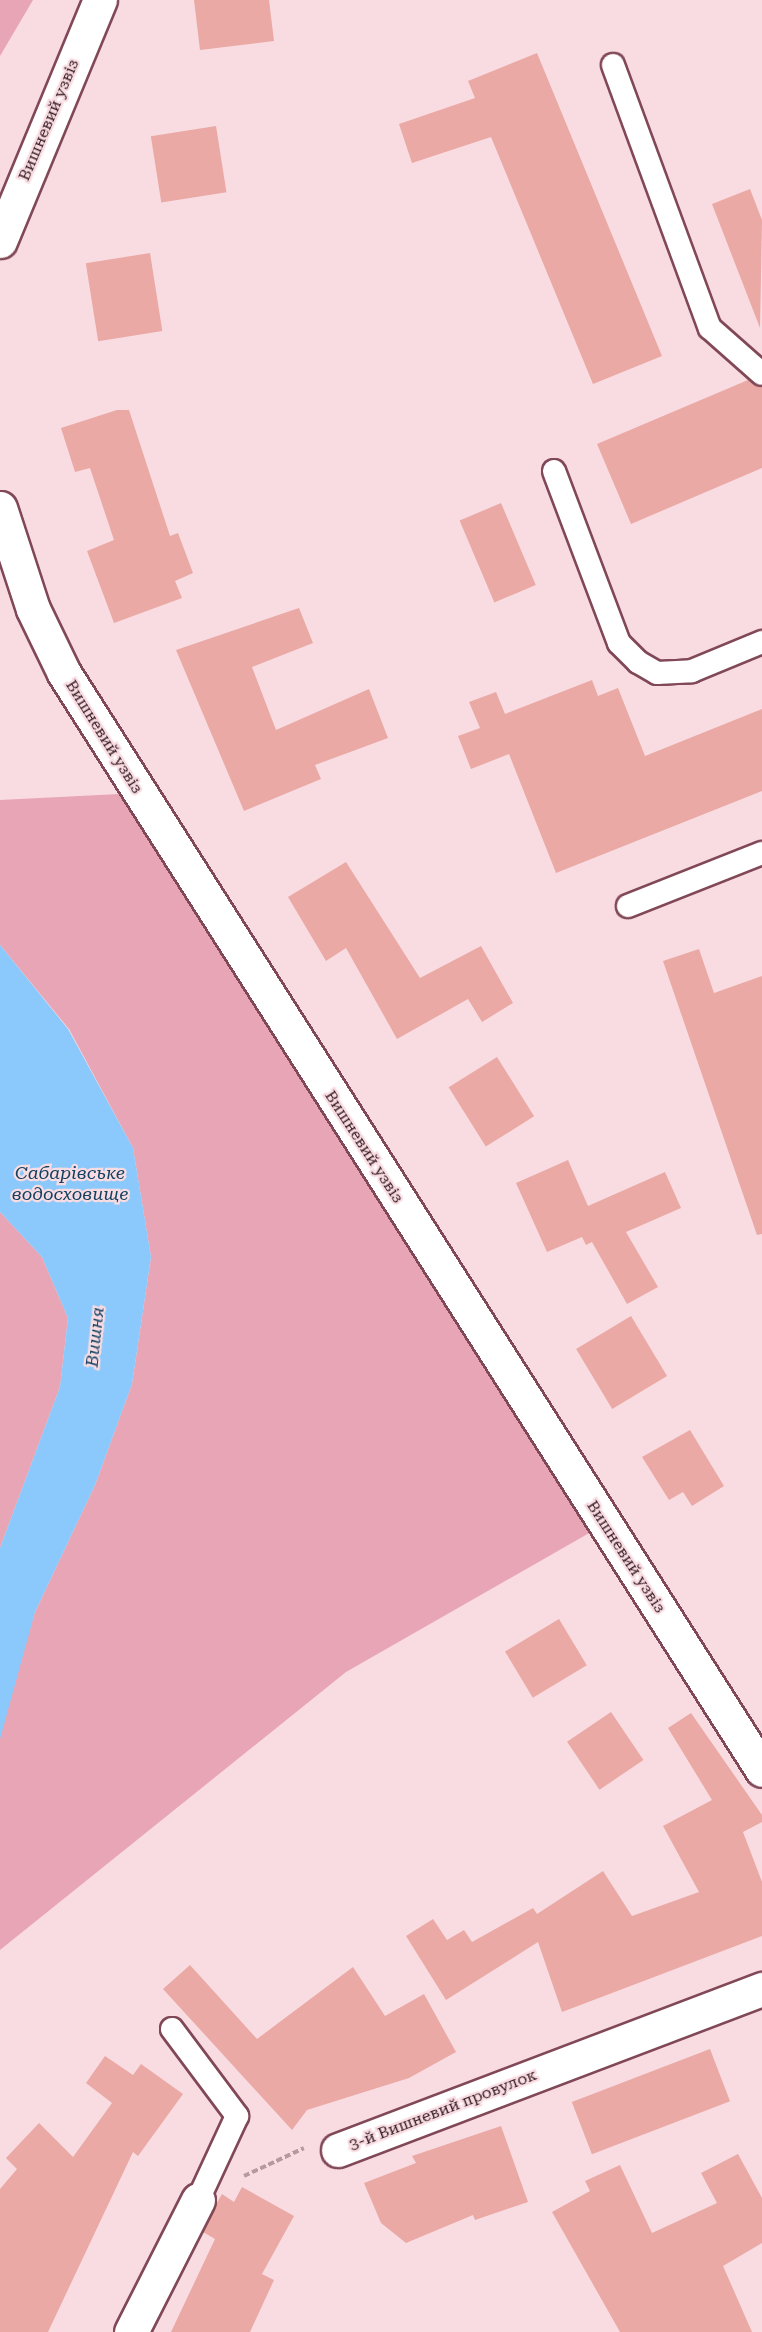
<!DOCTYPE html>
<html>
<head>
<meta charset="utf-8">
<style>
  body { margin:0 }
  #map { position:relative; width:762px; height:2332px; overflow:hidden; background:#f8dce2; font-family:"Roboto Serif",serif }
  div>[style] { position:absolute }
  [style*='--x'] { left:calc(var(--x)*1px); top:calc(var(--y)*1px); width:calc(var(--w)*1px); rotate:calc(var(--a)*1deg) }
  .green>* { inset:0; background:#e8a5b5 }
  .water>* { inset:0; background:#8bc9fc }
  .building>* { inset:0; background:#eaa9a4; transform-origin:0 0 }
  .path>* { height:4px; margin-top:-2px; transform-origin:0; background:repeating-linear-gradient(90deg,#b4999f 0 6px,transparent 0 9px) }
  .roads { filter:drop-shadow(2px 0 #814857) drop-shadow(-2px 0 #814857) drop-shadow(0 2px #814857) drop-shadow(0 -2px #814857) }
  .lane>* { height:22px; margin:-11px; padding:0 11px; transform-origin:11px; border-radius:11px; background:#fff }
  .street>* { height:33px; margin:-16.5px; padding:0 16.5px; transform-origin:16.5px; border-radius:16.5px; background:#fff }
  span { translate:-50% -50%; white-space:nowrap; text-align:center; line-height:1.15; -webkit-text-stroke:4.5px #f8dce2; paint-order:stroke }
  .street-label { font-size:16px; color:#331b21 }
  .water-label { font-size:18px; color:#114061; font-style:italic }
</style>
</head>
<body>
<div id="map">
  <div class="green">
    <i style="clip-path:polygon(0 0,33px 0,0 56px)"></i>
    <i style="clip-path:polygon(139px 793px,605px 1524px,346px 1672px,0 1950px,0 1685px,13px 1683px,35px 1612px,95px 1485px,132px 1384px,151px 1257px,133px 1148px,69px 1029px,0 945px,0 800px)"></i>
    <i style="clip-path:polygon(0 1212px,42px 1257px,68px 1318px,60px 1387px,0 1548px)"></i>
  </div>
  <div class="water">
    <i style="clip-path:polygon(0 945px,68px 1029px,133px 1148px,151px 1257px,132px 1384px,95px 1485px,35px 1612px,0 1739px,0 1548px,60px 1387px,68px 1318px,42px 1257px,0 1212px)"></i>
  </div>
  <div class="building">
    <i style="clip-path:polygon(194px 0,269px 0,274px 41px,200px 50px)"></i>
    <i style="clip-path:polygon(537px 53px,662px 356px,593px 384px,491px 137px,412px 163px,399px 124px,475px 98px,468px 81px)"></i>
    <i style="left:216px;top:126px;width:67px;height:66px;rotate:81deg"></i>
    <i style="clip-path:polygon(750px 189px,762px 220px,760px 328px,712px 204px)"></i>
    <i style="left:150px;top:253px;width:79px;height:65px;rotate:81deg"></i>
    <i style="clip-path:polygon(748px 380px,762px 387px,762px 468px,631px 524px,597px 444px)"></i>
    <i style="clip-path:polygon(117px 410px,129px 410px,170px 536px,178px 533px,193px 573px,175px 581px,182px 598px,114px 623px,87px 551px,114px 540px,90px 468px,75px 472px,61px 428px)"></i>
    <i style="left:501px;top:503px;width:89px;height:45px;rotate:67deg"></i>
    <i style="clip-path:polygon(299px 608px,313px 643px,252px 667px,276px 730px,369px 689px,388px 738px,315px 765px,321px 779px,244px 811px,176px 650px)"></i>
    <i style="clip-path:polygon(592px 680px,598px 696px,618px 688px,645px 756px,762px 709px,762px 791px,556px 873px,509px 754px,471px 769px,458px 736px,480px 728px,469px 702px,496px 692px,505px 714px)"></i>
    <i style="clip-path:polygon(346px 862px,420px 978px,481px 946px,513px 1003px,482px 1022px,468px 999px,397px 1039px,346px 948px,326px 961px,288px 897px)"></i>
    <i style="clip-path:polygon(699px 949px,714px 993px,762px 976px,762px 1234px,757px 1235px,663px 961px)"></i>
    <i style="left:497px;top:1057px;width:70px;height:57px;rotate:58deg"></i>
    <i style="clip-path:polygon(568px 1160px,588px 1206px,665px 1172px,681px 1208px,626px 1232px,658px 1287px,627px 1304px,592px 1242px,586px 1245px,582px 1237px,547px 1252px,516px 1183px)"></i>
    <i style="left:631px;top:1316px;width:70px;height:64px;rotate:59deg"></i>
    <i style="clip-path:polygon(690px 1430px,724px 1486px,692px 1506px,683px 1492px,669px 1500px,642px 1457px)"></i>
    <i style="left:559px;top:1619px;width:54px;height:63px;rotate:59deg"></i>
    <i style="left:611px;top:1712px;width:58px;height:53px;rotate:56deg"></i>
    <i style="clip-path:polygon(691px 1713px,762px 1815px,762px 1822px,743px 1832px,762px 1882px,762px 1936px,562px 2012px,538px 1942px,446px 2000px,406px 1936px,433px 1919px,447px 1940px,464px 1930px,472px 1942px,533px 1908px,537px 1914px,603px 1871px,632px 1916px,699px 1892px,663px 1826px,712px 1800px,668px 1728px)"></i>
    <i style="clip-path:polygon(190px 1965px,257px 2039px,353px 1967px,385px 2016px,424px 1994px,456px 2052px,409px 2078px,307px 2110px,292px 2130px,163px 1989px)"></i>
    <i style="left:710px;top:2049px;width:56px;height:148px;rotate:69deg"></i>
    <i style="clip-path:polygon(105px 2056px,133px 2075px,141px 2064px,183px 2094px,138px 2156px,133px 2152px,48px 2332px,0 2332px,0 2189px,17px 2169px,6px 2158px,39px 2123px,73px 2157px,112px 2103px,86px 2083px)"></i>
    <i style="clip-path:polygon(501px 2126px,528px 2202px,475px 2220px,473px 2215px,406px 2243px,381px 2223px,364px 2183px,416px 2163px,412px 2156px)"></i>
    <i style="clip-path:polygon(738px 2154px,762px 2198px,762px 2243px,723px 2266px,752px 2332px,620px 2332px,552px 2212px,590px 2191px,585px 2181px,620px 2165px,652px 2233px,717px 2203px,701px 2173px)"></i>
    <i style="clip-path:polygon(242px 2187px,294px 2216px,262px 2274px,274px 2280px,250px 2332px,171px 2332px,215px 2239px,203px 2232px,215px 2206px,222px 2194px,234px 2202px)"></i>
  </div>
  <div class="path">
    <i style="--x:244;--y:2176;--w:66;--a:-25"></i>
  </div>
  <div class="roads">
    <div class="lane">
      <i style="--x:613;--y:65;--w:280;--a:69.8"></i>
      <i style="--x:710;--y:328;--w:69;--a:41.5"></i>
      <i style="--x:554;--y:471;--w:184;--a:69.3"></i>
      <i style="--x:619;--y:643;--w:27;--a:45"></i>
      <i style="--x:638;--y:662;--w:22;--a:30"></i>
      <i style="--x:657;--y:673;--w:35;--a:-3"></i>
      <i style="--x:692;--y:671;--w:76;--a:-22.5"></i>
      <i style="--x:628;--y:906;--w:144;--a:-21.6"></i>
      <i style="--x:172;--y:2029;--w:109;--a:53.2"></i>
      <i style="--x:237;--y:2116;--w:93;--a:114.9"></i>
    </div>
    <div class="street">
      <i style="--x:0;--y:241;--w:261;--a:-67.5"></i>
      <i style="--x:0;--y:508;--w:106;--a:71.9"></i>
      <i style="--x:33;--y:609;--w:71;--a:64.2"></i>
      <i style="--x:64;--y:673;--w:1300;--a:57.53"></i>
      <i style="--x:338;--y:2150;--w:454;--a:-20.8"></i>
      <i style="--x:131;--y:2332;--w:148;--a:-63.1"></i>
    </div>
  </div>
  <div class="street-label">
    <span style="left:49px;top:120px;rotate:-67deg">Вишневий узвіз</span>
    <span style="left:104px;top:737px;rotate:58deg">Вишневий узвіз</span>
    <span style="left:364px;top:1147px;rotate:57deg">Вишневий узвіз</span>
    <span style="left:626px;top:1557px;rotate:57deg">Вишневий узвіз</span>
    <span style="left:443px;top:2110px;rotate:-21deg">3-й Вишневий провулок</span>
  </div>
  <div class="water-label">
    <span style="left:70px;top:1184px">Сабарівське<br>водосховище</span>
    <span style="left:95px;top:1337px;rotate:-84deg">Вишня</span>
  </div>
</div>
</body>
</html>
